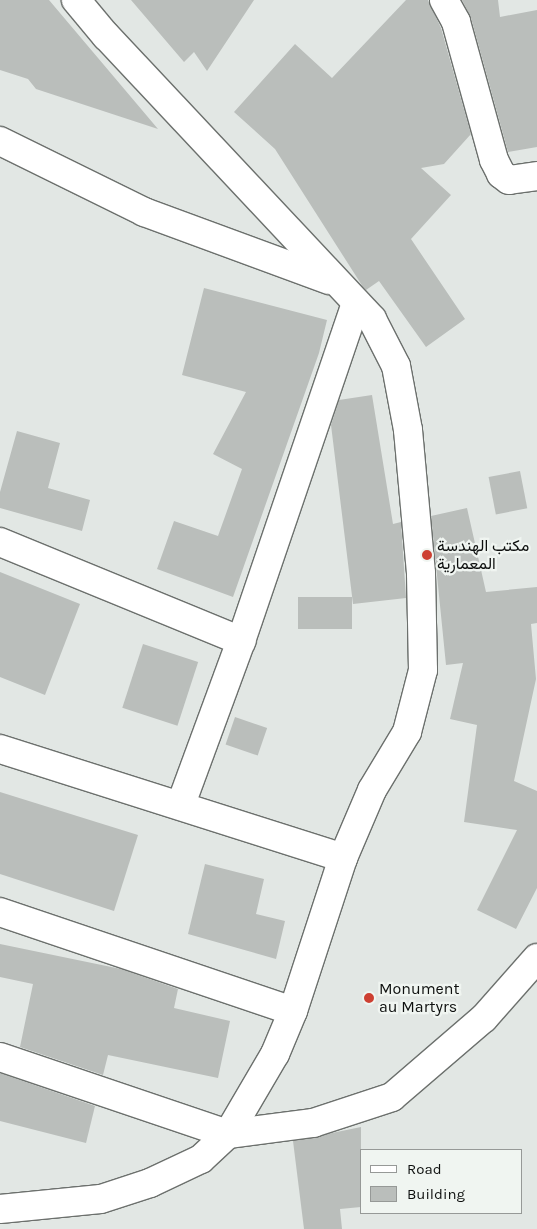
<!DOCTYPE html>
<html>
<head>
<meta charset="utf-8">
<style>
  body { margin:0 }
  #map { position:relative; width:537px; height:1229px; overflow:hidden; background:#e2e7e4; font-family:Karla,Vazirmatn,sans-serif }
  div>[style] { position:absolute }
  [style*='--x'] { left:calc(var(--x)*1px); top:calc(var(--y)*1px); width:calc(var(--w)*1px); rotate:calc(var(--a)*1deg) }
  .building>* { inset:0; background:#babebb; transform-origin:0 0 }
  .roads { filter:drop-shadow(1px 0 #6c706d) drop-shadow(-1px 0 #6c706d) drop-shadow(0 1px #6c706d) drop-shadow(0 -1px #6c706d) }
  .minor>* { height:28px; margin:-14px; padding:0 14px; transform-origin:14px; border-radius:14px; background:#fff }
  .dots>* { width:14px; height:14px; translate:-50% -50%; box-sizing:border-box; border:2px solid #f0f5f1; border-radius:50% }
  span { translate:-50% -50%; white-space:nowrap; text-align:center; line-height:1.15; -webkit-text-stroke:4.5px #f0f5f1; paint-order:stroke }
  .poi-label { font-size:16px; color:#0e100f }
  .left { translate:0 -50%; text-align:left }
  .legend { position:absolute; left:360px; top:1149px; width:162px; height:65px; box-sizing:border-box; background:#f0f5f1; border:1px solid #969997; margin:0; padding:6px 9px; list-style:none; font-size:15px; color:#0e100f }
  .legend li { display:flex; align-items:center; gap:10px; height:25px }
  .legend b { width:25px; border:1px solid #969997 }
</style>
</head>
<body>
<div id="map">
  <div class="building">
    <i style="clip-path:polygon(0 0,49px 0,158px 129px,36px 89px,28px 79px,0 70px)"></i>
    <i style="clip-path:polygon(131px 0,254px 0,207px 71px,194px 52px,184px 62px)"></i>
    <i style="clip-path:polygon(406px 0,428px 0,441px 28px,471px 134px,444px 164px,421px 168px,451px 195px,411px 239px,465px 319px,426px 347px,379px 281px,366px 290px,363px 287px,275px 149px,234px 112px,295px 44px,332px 78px)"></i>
    <i style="clip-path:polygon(462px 0,498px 0,500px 17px,537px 10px,537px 147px,508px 152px,471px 18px)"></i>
    <i style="clip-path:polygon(204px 288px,327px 320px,319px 353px,233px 597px,157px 569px,174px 521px,218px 536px,242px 469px,213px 454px,246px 392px,182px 375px)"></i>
    <i style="clip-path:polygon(372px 395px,393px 524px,401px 522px,406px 598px,353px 604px,331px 425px,339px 400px)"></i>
    <i style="clip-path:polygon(17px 431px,60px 443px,48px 488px,90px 500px,82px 531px,0 508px,0 492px)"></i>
    <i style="left:520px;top:471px;width:38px;height:32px;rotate:79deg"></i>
    <i style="clip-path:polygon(467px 508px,486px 592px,537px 587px,537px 623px,531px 624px,536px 679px,514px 781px,537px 791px,537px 888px,516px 929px,477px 910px,517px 830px,464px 822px,477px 725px,450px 719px,463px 663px,446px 665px,431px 516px)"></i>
    <i style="clip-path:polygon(0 572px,80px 604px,45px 695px,0 677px)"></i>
    <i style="left:298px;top:597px;width:54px;height:32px"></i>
    <i style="left:143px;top:644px;width:58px;height:67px;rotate:18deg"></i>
    <i style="left:235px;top:717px;width:34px;height:29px;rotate:19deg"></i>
    <i style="clip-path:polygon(0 792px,138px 835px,114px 911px,0 874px)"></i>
    <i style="clip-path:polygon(205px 864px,264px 879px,256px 914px,285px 921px,276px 959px,188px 934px)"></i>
    <i style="clip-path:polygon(0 944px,121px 969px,178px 989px,174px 1008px,230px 1021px,218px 1078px,108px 1055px,103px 1075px,20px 1047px,33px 984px,0 977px)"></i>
    <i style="clip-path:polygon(0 1073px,95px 1106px,86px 1143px,0 1121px)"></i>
    <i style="clip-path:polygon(361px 1127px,361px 1207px,340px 1209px,342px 1229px,304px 1229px,293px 1141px)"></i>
  </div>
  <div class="roads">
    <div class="minor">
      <i style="--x:444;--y:0;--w:25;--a:61"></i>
      <i style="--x:456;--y:22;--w:143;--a:74.6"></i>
      <i style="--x:494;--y:160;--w:16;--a:63"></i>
      <i style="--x:501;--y:174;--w:10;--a:37"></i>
      <i style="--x:509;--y:180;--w:28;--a:-8"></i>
      <i style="--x:0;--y:141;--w:161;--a:26.2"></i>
      <i style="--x:144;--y:212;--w:197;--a:20.2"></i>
      <i style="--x:0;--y:542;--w:261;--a:22.3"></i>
      <i style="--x:0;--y:749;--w:360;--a:17.6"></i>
      <i style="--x:181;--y:804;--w:174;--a:-69.8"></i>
      <i style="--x:241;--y:641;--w:357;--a:-71.2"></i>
      <i style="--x:0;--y:912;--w:309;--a:18.7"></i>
      <i style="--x:0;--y:1057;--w:241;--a:18.7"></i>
      <i style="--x:228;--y:1134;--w:93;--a:-59.6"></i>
      <i style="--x:275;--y:1054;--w:47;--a:-67.3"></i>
      <i style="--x:293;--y:1011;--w:161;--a:-71.9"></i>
      <i style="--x:343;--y:858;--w:74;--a:-66.9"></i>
      <i style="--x:372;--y:790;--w:68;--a:-58.9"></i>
      <i style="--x:407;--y:732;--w:64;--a:-75.5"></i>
      <i style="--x:423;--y:670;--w:97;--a:-91.2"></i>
      <i style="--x:421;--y:573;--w:144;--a:-95.2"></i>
      <i style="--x:408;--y:430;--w:65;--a:-100.6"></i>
      <i style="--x:396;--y:366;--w:53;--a:-117.1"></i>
      <i style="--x:372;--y:319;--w:388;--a:-133.2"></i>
      <i style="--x:106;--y:36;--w:47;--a:-129.8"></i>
      <i style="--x:0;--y:1209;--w:101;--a:-5.7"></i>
      <i style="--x:101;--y:1199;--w:52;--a:-18.1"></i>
      <i style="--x:150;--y:1183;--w:56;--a:-25.2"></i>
      <i style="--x:201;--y:1159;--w:37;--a:-43"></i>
      <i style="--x:228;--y:1134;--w:86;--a:-7.4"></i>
      <i style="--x:313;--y:1123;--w:83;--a:-18.2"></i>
      <i style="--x:392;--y:1097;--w:121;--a:-40.7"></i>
      <i style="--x:484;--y:1018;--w:80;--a:-48.5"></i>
    </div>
  </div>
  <div class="dots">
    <i style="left:427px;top:555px;background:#cd4032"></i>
    <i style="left:369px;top:998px;background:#cd4032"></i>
  </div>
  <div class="poi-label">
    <span class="left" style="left:437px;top:555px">مكتب الهندسة<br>المعمارية</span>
    <span class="left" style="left:379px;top:998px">Monument<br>au Martyrs</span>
  </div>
  <ul class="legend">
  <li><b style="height:6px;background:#fff"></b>Road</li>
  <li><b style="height:14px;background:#babebb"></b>Building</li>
  </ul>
</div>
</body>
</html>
